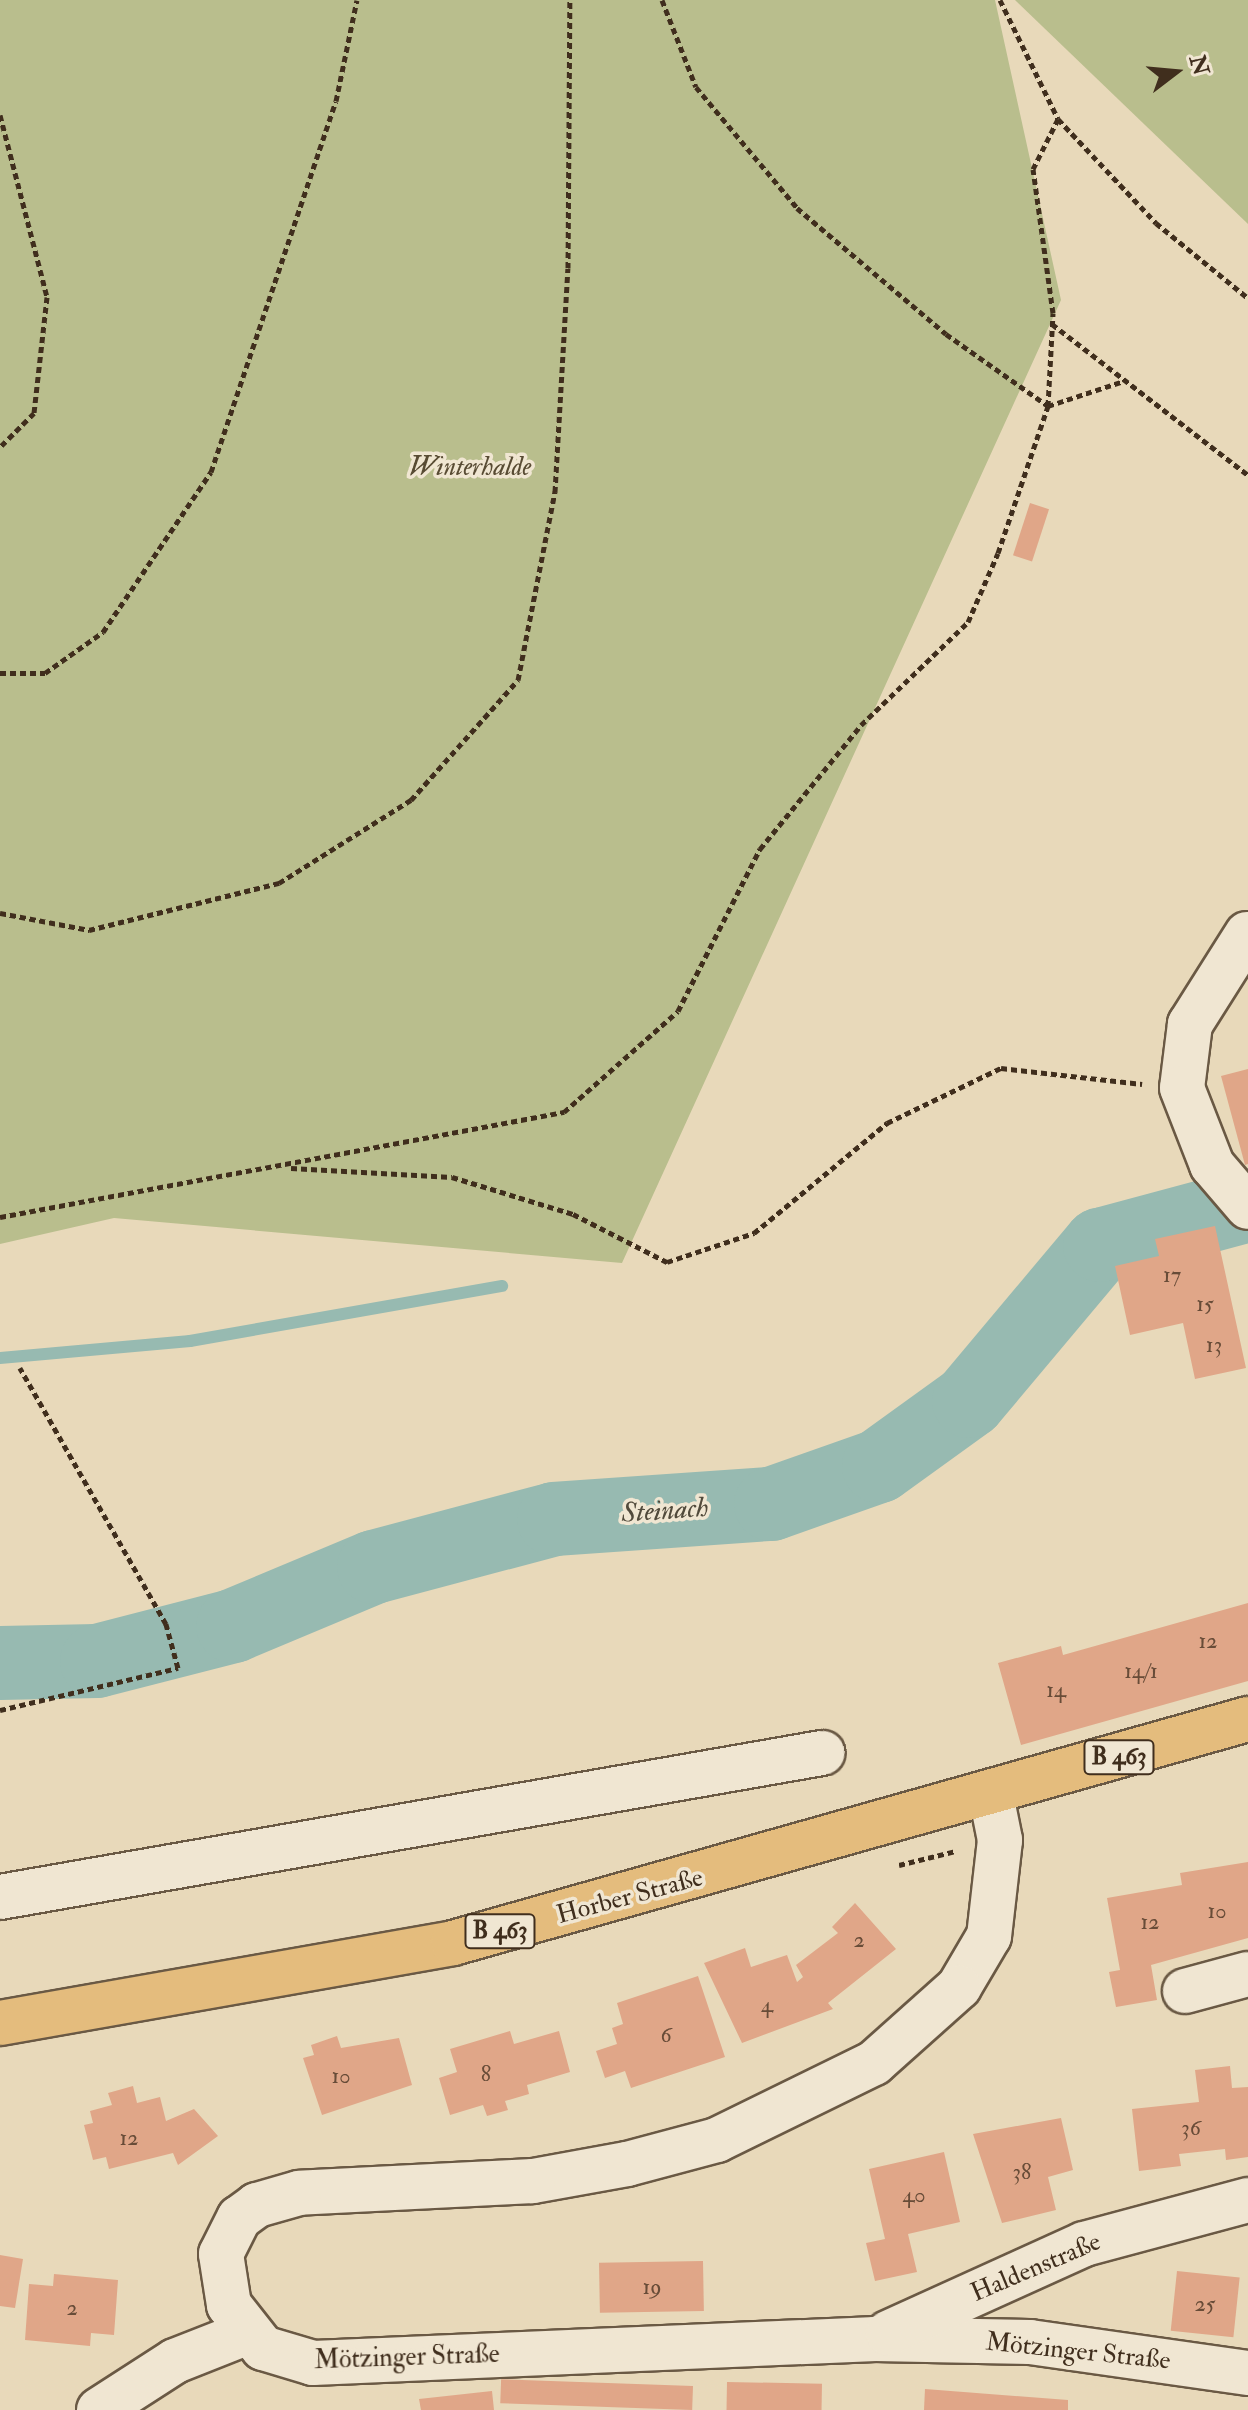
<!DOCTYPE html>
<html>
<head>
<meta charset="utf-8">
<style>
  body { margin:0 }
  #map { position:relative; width:1248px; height:2410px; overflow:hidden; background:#e8d9ba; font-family:"IM FELL Double Pica",serif }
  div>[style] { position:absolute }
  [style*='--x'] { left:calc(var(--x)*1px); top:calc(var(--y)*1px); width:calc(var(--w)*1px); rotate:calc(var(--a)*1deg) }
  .green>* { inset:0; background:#b9be8d }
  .stream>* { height:12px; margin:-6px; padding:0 6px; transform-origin:6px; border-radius:6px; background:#97bab1 }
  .river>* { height:74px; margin:-37px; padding:0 37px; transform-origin:37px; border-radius:37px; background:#97bab1 }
  .building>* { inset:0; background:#e0a688; transform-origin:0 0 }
  .path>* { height:5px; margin-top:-2.5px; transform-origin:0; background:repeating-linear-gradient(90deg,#402e1d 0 6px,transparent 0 10px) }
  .roads { filter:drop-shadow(2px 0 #6a5944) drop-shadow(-2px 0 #6a5944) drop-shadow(0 2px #6a5944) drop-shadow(0 -2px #6a5944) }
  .minor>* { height:44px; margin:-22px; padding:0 22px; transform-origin:22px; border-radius:22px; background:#f0e6d2 }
  .major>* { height:44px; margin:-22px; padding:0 22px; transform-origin:22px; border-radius:22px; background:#e4bc7d }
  span { translate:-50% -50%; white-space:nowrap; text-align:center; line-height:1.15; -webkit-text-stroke:7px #f0e6d2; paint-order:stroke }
  .number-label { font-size:22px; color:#684c38 }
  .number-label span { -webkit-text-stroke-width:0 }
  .shield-label span { padding:2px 6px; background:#f0e6d2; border:2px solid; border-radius:6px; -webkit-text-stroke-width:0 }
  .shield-label { font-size:24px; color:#402e1d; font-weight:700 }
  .park-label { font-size:26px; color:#584b33; font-style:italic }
  .street-label { font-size:26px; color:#402e1d }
  .water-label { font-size:28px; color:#514a3b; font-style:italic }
  .north { position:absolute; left:1136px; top:32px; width:80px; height:80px; -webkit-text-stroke:6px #f0e6d2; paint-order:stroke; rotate:74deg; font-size:22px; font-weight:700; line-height:32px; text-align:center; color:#402e1d }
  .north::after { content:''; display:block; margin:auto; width:28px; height:36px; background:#402e1d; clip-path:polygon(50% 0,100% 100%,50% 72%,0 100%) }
</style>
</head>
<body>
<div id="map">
  <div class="green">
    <i style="clip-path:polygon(0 0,995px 0,1061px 300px,622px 1263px,114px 1218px,0 1244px)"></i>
    <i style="clip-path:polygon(1015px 0,1248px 0,1248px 224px)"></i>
  </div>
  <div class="stream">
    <i style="--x:0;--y:1358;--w:191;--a:-5.1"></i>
    <i style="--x:190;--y:1341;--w:317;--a:-10"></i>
  </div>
  <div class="river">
    <i style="--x:0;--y:1663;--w:97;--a:-1.2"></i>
    <i style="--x:97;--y:1661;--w:140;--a:-14.4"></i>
    <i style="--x:233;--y:1626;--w:153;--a:-22.7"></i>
    <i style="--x:374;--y:1567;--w:186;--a:-14.9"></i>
    <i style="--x:554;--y:1519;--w:218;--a:-4"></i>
    <i style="--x:771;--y:1504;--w:114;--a:-19.4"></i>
    <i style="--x:879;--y:1466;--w:111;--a:-35.8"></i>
    <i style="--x:969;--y:1401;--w:204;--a:-50"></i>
    <i style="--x:1100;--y:1245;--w:153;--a:-15.1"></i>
  </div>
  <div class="building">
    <i style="left:1030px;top:503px;width:20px;height:55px;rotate:18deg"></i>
    <i style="clip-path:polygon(1248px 1069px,1248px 1164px,1245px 1165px,1221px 1076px)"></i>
    <i style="clip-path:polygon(1215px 1226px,1246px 1368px,1195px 1379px,1183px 1323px,1130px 1335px,1115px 1266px,1159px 1256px,1155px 1239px)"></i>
    <i style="clip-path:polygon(1248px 1603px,1248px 1681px,1021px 1745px,998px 1663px,1061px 1646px,1063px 1655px)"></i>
    <i style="clip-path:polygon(1248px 1862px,1248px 1938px,1151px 1965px,1157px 2000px,1116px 2007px,1109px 1972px,1120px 1970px,1107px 1898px,1182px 1885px,1180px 1873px)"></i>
    <i style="clip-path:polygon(855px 1903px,896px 1949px,828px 2003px,833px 2009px,742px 2043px,704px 1963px,745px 1948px,751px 1967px,787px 1955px,797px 1982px,803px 1977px,796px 1965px,838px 1933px,832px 1927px)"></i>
    <i style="clip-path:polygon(698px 1976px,725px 2057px,631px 2088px,625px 2071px,605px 2078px,596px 2051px,617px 2044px,612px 2028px,623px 2024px,617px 2003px)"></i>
    <i style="clip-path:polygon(510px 2031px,514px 2044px,559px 2031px,570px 2072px,527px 2085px,529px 2094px,505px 2101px,508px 2110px,487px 2116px,483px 2105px,450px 2115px,439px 2078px,457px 2072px,450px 2049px)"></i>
    <i style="clip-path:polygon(337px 2036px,341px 2048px,399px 2038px,412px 2085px,322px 2115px,303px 2058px,314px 2055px,311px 2045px)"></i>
    <i style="clip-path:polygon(1230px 2066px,1232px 2088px,1248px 2087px,1248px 2157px,1226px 2160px,1225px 2149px,1179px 2154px,1181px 2166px,1139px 2171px,1132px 2109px,1199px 2102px,1195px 2070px)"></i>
    <i style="clip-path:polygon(133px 2086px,137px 2103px,160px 2097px,166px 2121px,194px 2109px,218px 2136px,178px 2165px,173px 2153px,109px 2169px,106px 2157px,93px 2160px,84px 2125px,93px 2123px,90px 2111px,112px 2105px,108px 2093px)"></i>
    <i style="clip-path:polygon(1061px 2118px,1073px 2170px,1048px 2177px,1056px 2210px,1002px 2223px,973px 2134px)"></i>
    <i style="clip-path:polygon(944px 2152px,960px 2222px,908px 2234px,917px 2272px,875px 2281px,866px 2243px,885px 2239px,869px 2169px)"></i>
    <i style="clip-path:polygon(0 2255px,23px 2259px,15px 2308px,0 2306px)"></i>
    <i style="left:703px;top:2261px;width:50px;height:104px;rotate:89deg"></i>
    <i style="left:1177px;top:2271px;width:63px;height:60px;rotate:6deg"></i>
    <i style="clip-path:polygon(54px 2274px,118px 2280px,114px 2335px,91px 2333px,90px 2346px,25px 2340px,29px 2284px,53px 2286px)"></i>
    <i style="left:727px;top:2382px;width:95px;height:28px;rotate:1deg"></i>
    <i style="left:693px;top:2386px;width:24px;height:192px;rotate:92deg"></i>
    <i style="clip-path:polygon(925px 2389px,1068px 2400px,1068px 2410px,924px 2410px)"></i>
    <i style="clip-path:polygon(492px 2391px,494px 2410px,421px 2410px,419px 2399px)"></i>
  </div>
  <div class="path">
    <i style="--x:662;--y:0;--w:93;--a:68.7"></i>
    <i style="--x:696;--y:87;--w:158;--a:50.1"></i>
    <i style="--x:797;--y:208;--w:195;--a:40.2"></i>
    <i style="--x:946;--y:334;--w:125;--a:35.2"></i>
    <i style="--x:1048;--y:406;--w:77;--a:-18.2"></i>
    <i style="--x:1000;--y:0;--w:132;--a:64"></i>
    <i style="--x:1058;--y:119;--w:143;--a:46.7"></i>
    <i style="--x:1156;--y:223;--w:119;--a:39.2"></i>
    <i style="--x:0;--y:115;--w:188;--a:75.5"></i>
    <i style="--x:47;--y:297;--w:117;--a:96.4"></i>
    <i style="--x:34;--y:413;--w:48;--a:135"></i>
    <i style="--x:1052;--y:324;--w:247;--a:37.6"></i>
    <i style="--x:0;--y:673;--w:45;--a:0"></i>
    <i style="--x:45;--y:673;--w:71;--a:-35.3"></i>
    <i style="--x:103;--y:632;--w:193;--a:-56"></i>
    <i style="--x:211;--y:472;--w:391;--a:-71.4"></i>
    <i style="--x:336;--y:101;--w:103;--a:-78.3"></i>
    <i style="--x:0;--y:913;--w:91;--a:10.8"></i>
    <i style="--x:89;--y:930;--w:196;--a:-13.9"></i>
    <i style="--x:279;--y:883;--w:156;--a:-32.2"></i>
    <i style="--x:411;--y:800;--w:161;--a:-48.3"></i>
    <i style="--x:518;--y:680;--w:192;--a:-78.9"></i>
    <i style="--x:555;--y:492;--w:224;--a:-86.7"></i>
    <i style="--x:568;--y:268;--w:268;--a:-89.6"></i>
    <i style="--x:291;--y:1168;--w:161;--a:3.2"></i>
    <i style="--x:452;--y:1177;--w:127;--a:17"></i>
    <i style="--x:573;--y:1214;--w:106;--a:27.1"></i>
    <i style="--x:667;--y:1262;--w:92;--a:-18.4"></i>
    <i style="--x:754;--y:1233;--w:173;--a:-39.6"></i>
    <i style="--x:887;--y:1123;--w:127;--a:-25.8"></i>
    <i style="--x:1001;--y:1068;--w:142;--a:6.5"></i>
    <i style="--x:0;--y:1217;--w:574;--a:-10.55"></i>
    <i style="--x:564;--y:1112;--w:152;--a:-41.5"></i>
    <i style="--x:678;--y:1011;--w:182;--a:-63.2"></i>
    <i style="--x:760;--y:849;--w:160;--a:-50.8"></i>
    <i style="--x:861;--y:725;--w:149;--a:-43.9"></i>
    <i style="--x:968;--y:622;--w:75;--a:-66.5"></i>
    <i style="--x:998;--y:553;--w:155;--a:-71.2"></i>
    <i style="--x:1048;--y:406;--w:93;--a:-86.9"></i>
    <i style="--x:1053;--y:313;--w:145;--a:-97.9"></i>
    <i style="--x:1033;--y:169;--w:56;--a:-63.4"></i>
    <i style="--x:0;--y:1710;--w:183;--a:-13.3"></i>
    <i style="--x:178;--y:1668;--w:46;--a:-105.3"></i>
    <i style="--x:166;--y:1624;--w:295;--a:-119.7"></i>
    <i style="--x:899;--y:1865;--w:59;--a:-13.8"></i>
  </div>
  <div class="roads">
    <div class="minor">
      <i style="--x:1247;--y:934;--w:107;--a:122.3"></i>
      <i style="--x:1190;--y:1024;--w:64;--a:97.1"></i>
      <i style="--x:1182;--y:1088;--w:83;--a:68.7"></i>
      <i style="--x:1212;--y:1165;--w:55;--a:49.4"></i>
      <i style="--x:991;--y:1795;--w:46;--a:78.7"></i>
      <i style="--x:1000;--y:1840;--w:97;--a:96.5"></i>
      <i style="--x:989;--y:1936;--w:59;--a:120.5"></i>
      <i style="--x:959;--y:1987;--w:114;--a:138.2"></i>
      <i style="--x:874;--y:2063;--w:175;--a:153.9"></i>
      <i style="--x:717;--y:2140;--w:93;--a:165.1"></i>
      <i style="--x:627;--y:2164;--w:96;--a:169.7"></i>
      <i style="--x:533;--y:2181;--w:234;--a:177.1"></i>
      <i style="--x:299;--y:2193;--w:44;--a:164.1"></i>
      <i style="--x:257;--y:2205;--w:22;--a:144"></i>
      <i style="--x:239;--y:2218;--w:40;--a:116.6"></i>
      <i style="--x:221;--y:2254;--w:52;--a:81.1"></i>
      <i style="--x:229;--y:2305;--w:55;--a:51.7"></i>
      <i style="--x:263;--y:2348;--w:52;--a:16.7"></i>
      <i style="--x:313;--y:2363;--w:563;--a:-2.45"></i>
      <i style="--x:875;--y:2339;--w:155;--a:1.1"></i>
      <i style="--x:1030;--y:2342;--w:220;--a:8.1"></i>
      <i style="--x:0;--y:1897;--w:835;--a:-9.94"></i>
      <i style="--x:1185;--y:1991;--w:65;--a:-15.1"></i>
      <i style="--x:888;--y:2333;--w:215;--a:-24.4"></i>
      <i style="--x:1084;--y:2244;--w:170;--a:-15"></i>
      <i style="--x:99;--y:2410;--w:90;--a:-32.8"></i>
      <i style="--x:175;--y:2361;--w:76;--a:-21.5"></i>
    </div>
    <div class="major">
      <i style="--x:0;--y:2023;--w:460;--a:-10"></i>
      <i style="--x:453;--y:1943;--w:826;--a:-15.74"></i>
    </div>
  </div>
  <div class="number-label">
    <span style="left:1172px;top:1276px">17</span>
    <span style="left:1205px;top:1305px">15</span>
    <span style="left:1214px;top:1346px">13</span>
    <span style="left:1208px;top:1642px">12</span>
    <span style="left:1141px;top:1672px">14/1</span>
    <span style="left:1056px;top:1691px">14</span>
    <span style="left:1217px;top:1912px">10</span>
    <span style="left:1150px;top:1923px">12</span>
    <span style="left:859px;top:1941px">2</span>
    <span style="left:767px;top:2006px">4</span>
    <span style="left:666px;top:2036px">6</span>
    <span style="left:486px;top:2075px">8</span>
    <span style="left:341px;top:2077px">10</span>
    <span style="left:1191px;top:2129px">36</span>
    <span style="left:129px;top:2139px">12</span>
    <span style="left:1022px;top:2173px">38</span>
    <span style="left:914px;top:2196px">40</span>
    <span style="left:652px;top:2288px">19</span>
    <span style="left:1205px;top:2305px">25</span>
    <span style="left:72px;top:2309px">2</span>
  </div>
  <div class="shield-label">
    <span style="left:1119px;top:1757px">B 463</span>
    <span style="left:500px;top:1931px">B 463</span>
  </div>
  <div class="park-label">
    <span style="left:470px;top:468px">Winterhalde</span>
  </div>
  <div class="street-label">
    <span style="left:630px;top:1897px;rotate:-15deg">Horber Straße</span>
    <span style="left:1036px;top:2268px;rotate:-23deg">Haldenstraße</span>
    <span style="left:1078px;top:2352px;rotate:6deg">Mötzinger Straße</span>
    <span style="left:407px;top:2358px;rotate:-2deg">Mötzinger Straße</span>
  </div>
  <div class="water-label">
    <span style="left:665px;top:1511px;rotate:-4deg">Steinach</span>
  </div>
  <div class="north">N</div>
</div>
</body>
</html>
